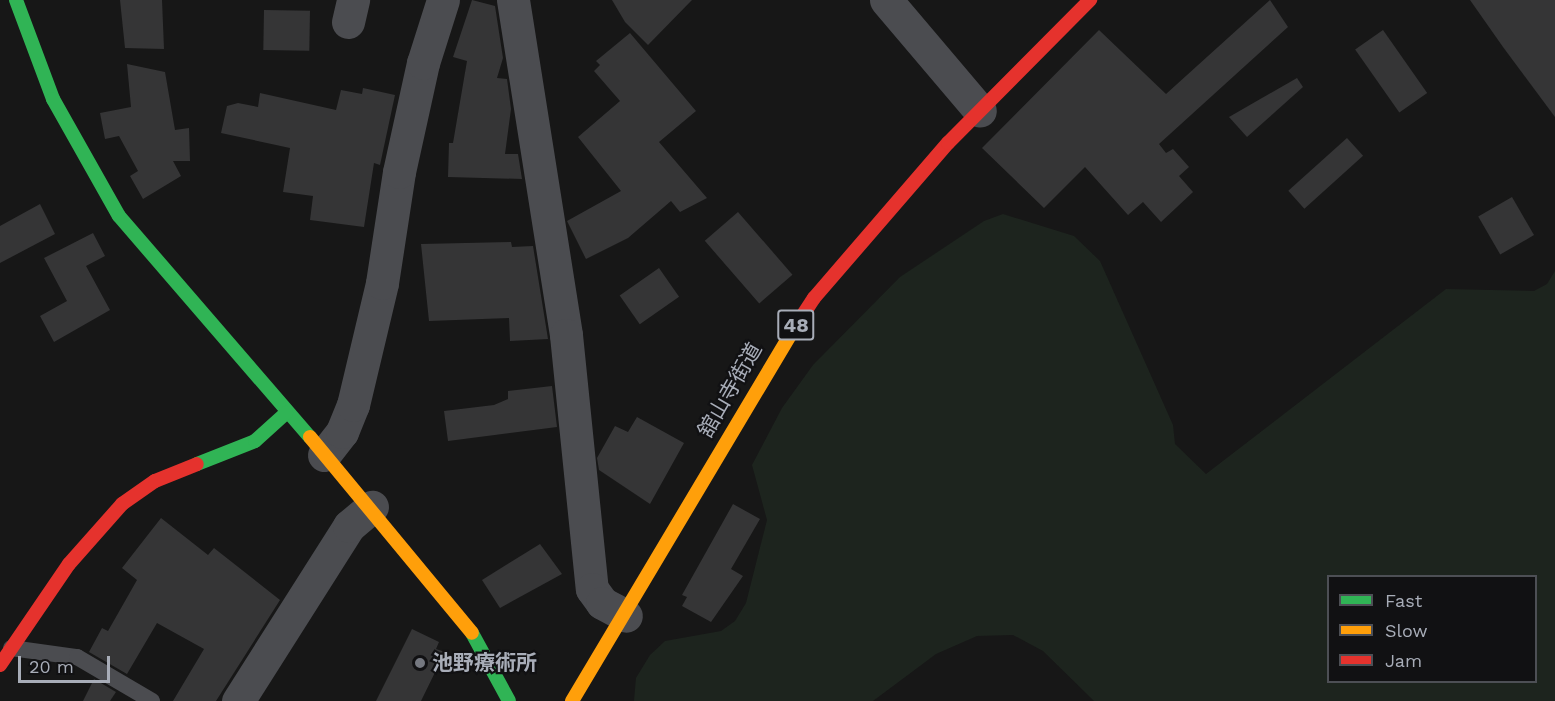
<!DOCTYPE html>
<html>
<head>
<meta charset="utf-8">
<style>
  body { margin:0 }
  #map { position:relative; width:1555px; height:701px; overflow:hidden; background:#171717; font-family:"Work Sans","Noto Sans JP",sans-serif }
  div>[style] { position:absolute }
  [style*='--x'] { left:calc(var(--x)*1px); top:calc(var(--y)*1px); width:calc(var(--w)*1px); rotate:calc(var(--a)*1deg) }
  .green>* { inset:0; background:#1d241e }
  .building>* { inset:0; background:#353536; transform-origin:0 0 }
  .lane>* { height:16px; margin:-8px; padding:0 8px; transform-origin:8px; border-radius:8px; background:#4b4c50 }
  .street>* { height:33px; margin:-16.5px; padding:0 16.5px; transform-origin:16.5px; border-radius:16.5px; background:#4b4c50 }
  .fast>* { height:14px; margin:-7px; padding:0 7px; transform-origin:7px; border-radius:7px; background:#30b455 }
  .slow>* { height:14px; margin:-7px; padding:0 7px; transform-origin:7px; border-radius:7px; background:#ff9f0a }
  .jam>* { height:14px; margin:-7px; padding:0 7px; transform-origin:7px; border-radius:7px; background:#e5322d }
  .dots>* { width:16px; height:16px; translate:-50% -50%; box-sizing:border-box; border:3px solid #111113; border-radius:50% }
  span { translate:-50% -50%; white-space:nowrap; text-align:center; line-height:1.15; -webkit-text-stroke:4.5px #111113; paint-order:stroke }
  .shield-label span { padding:2px 4px; background:#111113; border:2px solid; border-radius:4px; -webkit-text-stroke-width:0 }
  .shield-label { font-size:20px; color:#a8adb8; font-weight:700 }
  .street-label { font-size:21px; color:#a8adb8 }
  .poi-label { font-size:21px; color:#a8adb8; font-weight:700 }
  .left { translate:0 -50%; text-align:left }
  .legend { position:absolute; left:1327px; top:575px; width:210px; height:108px; box-sizing:border-box; background:#111113; border:2px solid #4d4f55; margin:0; padding:8px 10px; list-style:none; font-size:18px; color:#a8adb8 }
  .legend li { display:flex; align-items:center; gap:12px; height:30px }
  .legend b { width:30px; border:2px solid #4d4f55 }
  .scale { position:absolute; left:18px; top:656px; width:92px; height:27px; box-sizing:border-box; border:3px solid #a8adb8; border-top:0; padding-left:8px; font-size:18px; line-height:21px; white-space:nowrap; color:#a8adb8; -webkit-text-stroke:4px #111113; paint-order:stroke }
</style>
</head>
<body>
<div id="map">
  <div class="green">
    <i style="clip-path:polygon(evenodd,1003px 214px,1074px 236px,1100px 261px,1173px 425px,1175px 444px,1206px 474px,1446px 289px,1534px 291px,1547px 284px,1555px 271px,1555px 240px,1555px 701px,1094px 701px,1043px 651px,1013px 635px,977px 636px,936px 654px,873px 701px,634px 701px,636px 678px,650px 655px,665px 641px,721px 631px,735px 621px,746px 603px,767px 520px,752px 465px,782px 408px,813px 365px,900px 277px,984px 221px,1003px 214px,1328px 576px,1536px 576px,1536px 682px,1328px 682px,1328px 576px)"></i>
  </div>
  <div class="building">
    <i style="clip-path:polygon(120px 0,162px 0,164px 49px,125px 48px)"></i>
    <i style="clip-path:polygon(472px 0,495px 6px,503px 58px,497px 78px,507px 79px,511px 109px,505px 154px,518px 154px,522px 179px,448px 177px,449px 143px,453px 143px,467px 61px,453px 57px)"></i>
    <i style="clip-path:polygon(612px 0,692px 0,648px 45px,625px 22px)"></i>
    <i style="clip-path:polygon(1270px 0,1288px 27px,1159px 144px,1166px 153px,1173px 149px,1189px 167px,1179px 176px,1193px 192px,1161px 222px,1143px 202px,1128px 215px,1085px 167px,1044px 208px,982px 148px,1099px 30px,1166px 94px)"></i>
    <i style="clip-path:polygon(1470px 0,1555px 0,1555px 117px,1503px 47px)"></i>
    <i style="left:264px;top:10px;width:46px;height:40px;rotate:1deg"></i>
    <i style="left:1383px;top:30px;width:77px;height:34px;rotate:55deg"></i>
    <i style="clip-path:polygon(630px 33px,696px 111px,659px 142px,707px 198px,680px 212px,671px 201px,628px 238px,586px 259px,567px 221px,621px 191px,578px 137px,620px 101px,594px 71px,600px 65px,596px 61px)"></i>
    <i style="clip-path:polygon(127px 64px,165px 72px,175px 130px,189px 128px,190px 161px,173px 161px,181px 176px,143px 199px,130px 176px,138px 171px,119px 136px,105px 139px,100px 113px,131px 107px)"></i>
    <i style="clip-path:polygon(1297px 78px,1303px 87px,1247px 137px,1229px 117px)"></i>
    <i style="clip-path:polygon(363px 88px,395px 95px,380px 165px,374px 163px,364px 227px,310px 220px,313px 196px,283px 192px,290px 148px,221px 133px,227px 106px,238px 103px,258px 107px,260px 93px,336px 110px,341px 90px,362px 94px)"></i>
    <i style="left:1347px;top:138px;width:24px;height:79px;rotate:48deg"></i>
    <i style="left:1512px;top:197px;width:44px;height:39px;rotate:60deg"></i>
    <i style="clip-path:polygon(40px 204px,55px 234px,0 263px,0 226px)"></i>
    <i style="left:738px;top:212px;width:83px;height:44px;rotate:49deg"></i>
    <i style="clip-path:polygon(93px 233px,105px 256px,86px 266px,110px 310px,54px 342px,40px 316px,67px 301px,44px 258px)"></i>
    <i style="clip-path:polygon(511px 242px,512px 247px,533px 246px,548px 339px,510px 341px,509px 318px,429px 321px,421px 244px)"></i>
    <i style="left:659px;top:268px;width:35px;height:48px;rotate:55deg"></i>
    <i style="clip-path:polygon(552px 386px,557px 427px,448px 441px,444px 411px,494px 405px,508px 399px,508px 391px)"></i>
    <i style="clip-path:polygon(637px 417px,684px 443px,650px 504px,599px 470px,597px 458px,615px 426px,628px 432px)"></i>
    <i style="clip-path:polygon(733px 504px,760px 519px,731px 569px,743px 576px,711px 622px,682px 606px,687px 597px,682px 595px)"></i>
    <i style="clip-path:polygon(161px 518px,208px 555px,214px 548px,280px 600px,216px 701px,173px 701px,204px 649px,157px 623px,127px 674px,89px 652px,102px 628px,108px 631px,137px 580px,122px 568px)"></i>
    <i style="clip-path:polygon(540px 544px,562px 574px,500px 608px,482px 580px)"></i>
    <i style="clip-path:polygon(412px 629px,439px 642px,436px 649px,445px 652px,421px 701px,376px 701px)"></i>
    <i style="clip-path:polygon(94px 679px,116px 692px,110px 701px,83px 701px)"></i>
  </div>
  <div class="lane">
    <i style="--x:11;--y:648;--w:67;--a:7.8"></i>
    <i style="--x:77;--y:657;--w:87;--a:30.4"></i>
  </div>
  <div class="street">
    <i style="--x:513;--y:0;--w:339;--a:81"></i>
    <i style="--x:566;--y:335;--w:255;--a:84.2"></i>
    <i style="--x:592;--y:589;--w:17;--a:54"></i>
    <i style="--x:602;--y:603;--w:27;--a:28"></i>
    <i style="--x:886;--y:0;--w:145;--a:49.7"></i>
    <i style="--x:348;--y:22;--w:23;--a:-77"></i>
    <i style="--x:324;--y:455;--w:29;--a:-52"></i>
    <i style="--x:342;--y:432;--w:29;--a:-68"></i>
    <i style="--x:353;--y:405;--w:125;--a:-76.6"></i>
    <i style="--x:382;--y:283;--w:112;--a:-81.3"></i>
    <i style="--x:399;--y:172;--w:112;--a:-77.6"></i>
    <i style="--x:423;--y:63;--w:66;--a:-72.4"></i>
    <i style="--x:238;--y:701;--w:207;--a:-57.6"></i>
    <i style="--x:349;--y:526;--w:30;--a:-40"></i>
  </div>
  <div class="fast">
    <i style="--x:16;--y:0;--w:106;--a:69.5"></i>
    <i style="--x:53;--y:99;--w:134;--a:60.6"></i>
    <i style="--x:119;--y:216;--w:292;--a:49.2"></i>
    <i style="--x:197;--y:464;--w:62;--a:-21.6"></i>
    <i style="--x:255;--y:441;--w:42;--a:-42.1"></i>
    <i style="--x:472;--y:633;--w:77;--a:61.4"></i>
  </div>
  <div class="slow">
    <i style="--x:310;--y:437;--w:254;--a:50.4"></i>
    <i style="--x:572;--y:701;--w:428;--a:-59.2"></i>
  </div>
  <div class="jam">
    <i style="--x:791;--y:333;--w:42;--a:-56.7"></i>
    <i style="--x:814;--y:298;--w:205;--a:-49.2"></i>
    <i style="--x:948;--y:143;--w:202;--a:-45.2"></i>
    <i style="--x:0;--y:665;--w:122;--a:-55.7"></i>
    <i style="--x:69;--y:564;--w:80;--a:-48.5"></i>
    <i style="--x:122;--y:504;--w:40;--a:-34.9"></i>
    <i style="--x:155;--y:481;--w:45;--a:-22"></i>
  </div>
  <div class="dots">
    <i style="left:420px;top:663px;background:#757880"></i>
  </div>
  <div class="shield-label">
    <span style="left:796px;top:325px">48</span>
  </div>
  <div class="street-label">
    <span style="left:730px;top:390px;rotate:-60deg">舘山寺街道</span>
  </div>
  <div class="poi-label">
    <span class="left" style="left:432px;top:663px">池野療術所</span>
  </div>
  <ul class="legend">
  <li><b style="height:8px;background:#30b455"></b>Fast</li>
  <li><b style="height:8px;background:#ff9f0a"></b>Slow</li>
  <li><b style="height:8px;background:#e5322d"></b>Jam</li>
  </ul>
  <div class="scale">20 m</div>
</div>
</body>
</html>
